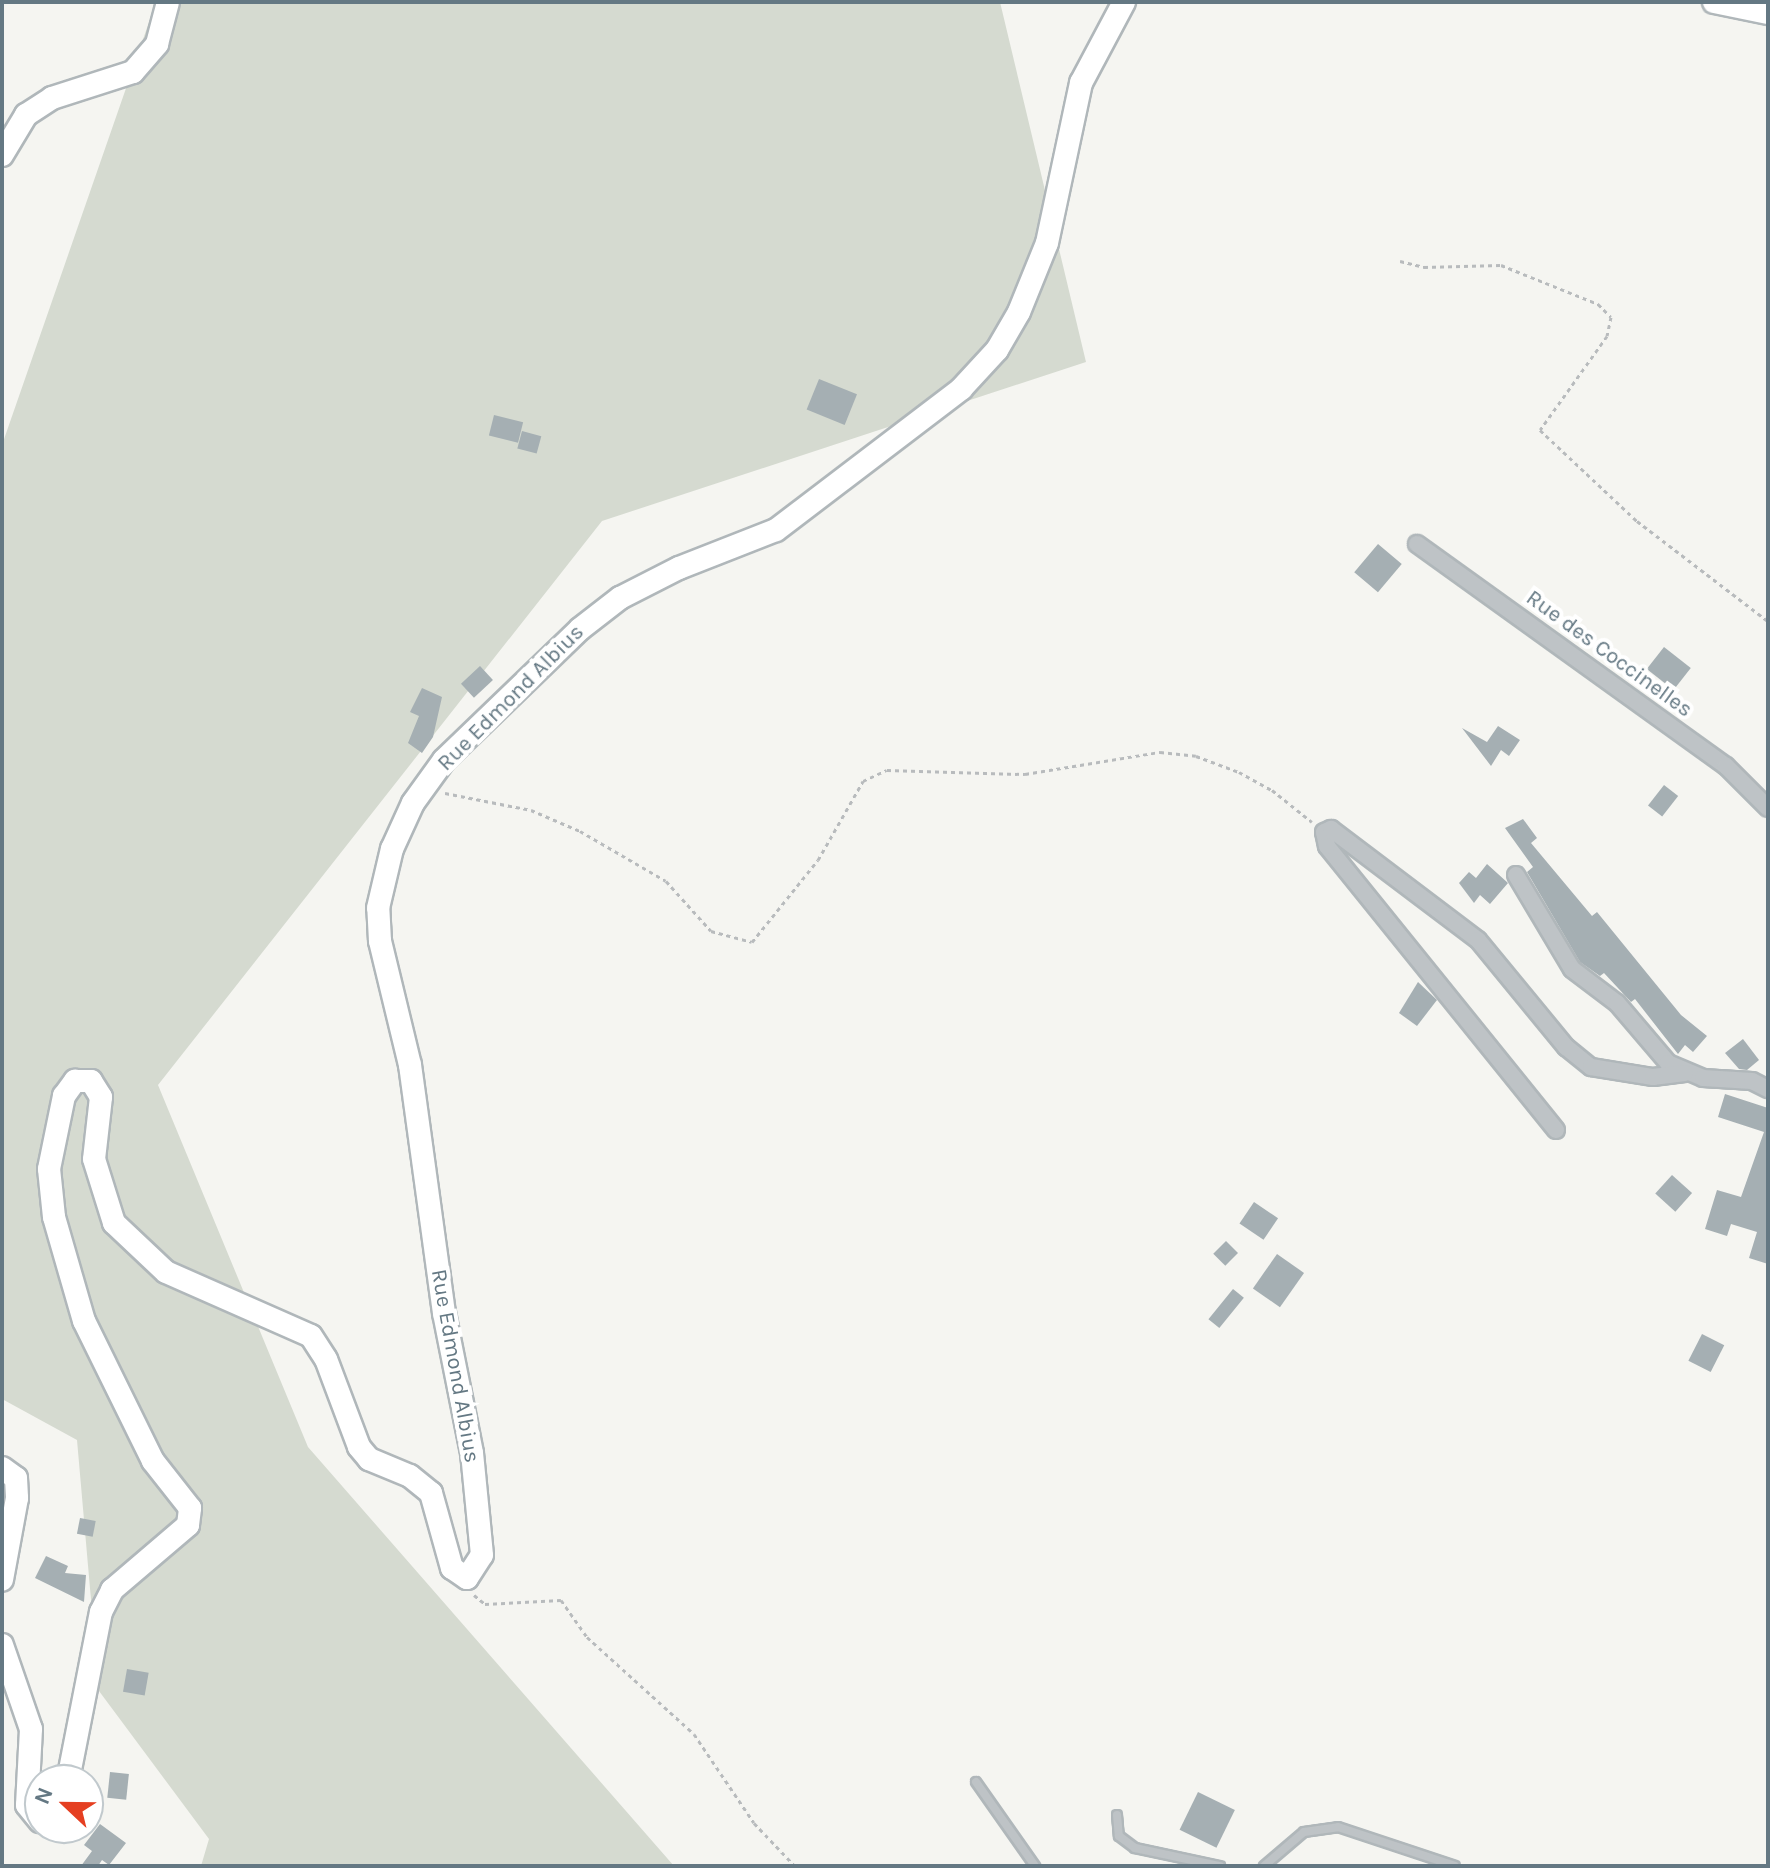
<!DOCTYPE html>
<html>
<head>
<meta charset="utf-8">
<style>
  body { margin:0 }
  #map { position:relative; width:1770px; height:1868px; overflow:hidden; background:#f5f5f1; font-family:Karla,sans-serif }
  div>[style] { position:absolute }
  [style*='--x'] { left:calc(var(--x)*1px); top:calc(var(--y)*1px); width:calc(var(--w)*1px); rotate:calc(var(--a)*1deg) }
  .green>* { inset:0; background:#d5dad0 }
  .building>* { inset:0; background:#a5afb3; transform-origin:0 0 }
  .path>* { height:3px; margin-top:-1.5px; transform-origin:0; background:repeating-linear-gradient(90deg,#b8bbbd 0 4px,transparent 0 8px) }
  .roads { filter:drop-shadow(2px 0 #b0b7ba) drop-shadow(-2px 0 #b0b7ba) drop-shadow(0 2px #b0b7ba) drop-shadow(0 -2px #b0b7ba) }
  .lane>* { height:8px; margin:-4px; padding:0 4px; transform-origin:4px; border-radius:4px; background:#bec3c6 }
  .street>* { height:16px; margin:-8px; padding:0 8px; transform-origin:8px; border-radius:8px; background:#bec3c6 }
  .secondary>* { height:22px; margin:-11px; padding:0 11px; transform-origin:11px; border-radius:11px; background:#fff }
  span { translate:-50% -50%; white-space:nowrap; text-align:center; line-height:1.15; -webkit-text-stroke:8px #fff; paint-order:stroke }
  .street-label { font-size:22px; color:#647883 }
  .frame { position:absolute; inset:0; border:4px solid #647883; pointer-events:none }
  .north { position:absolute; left:24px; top:1764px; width:80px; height:80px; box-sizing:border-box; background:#fff; border:2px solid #c1c9cd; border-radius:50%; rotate:292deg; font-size:22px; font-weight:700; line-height:32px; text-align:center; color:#647883 }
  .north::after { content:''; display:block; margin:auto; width:28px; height:36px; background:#e53f21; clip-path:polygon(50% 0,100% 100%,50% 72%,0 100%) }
</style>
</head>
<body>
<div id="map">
  <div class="green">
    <i style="clip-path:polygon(156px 2px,1000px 2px,1086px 362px,602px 521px,158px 1085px,308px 1447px,674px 1866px,201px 1866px,209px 1839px,99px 1691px,77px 1440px,2px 1399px,2px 445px)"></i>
  </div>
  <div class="building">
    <i style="left:819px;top:379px;width:41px;height:33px;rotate:22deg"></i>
    <i style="left:494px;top:415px;width:30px;height:21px;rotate:14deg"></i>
    <i style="left:522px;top:431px;width:20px;height:18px;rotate:15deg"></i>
    <i style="left:1378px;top:544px;width:31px;height:37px;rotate:40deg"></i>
    <i style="left:1664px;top:647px;width:34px;height:28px;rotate:38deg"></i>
    <i style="left:480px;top:666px;width:19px;height:26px;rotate:47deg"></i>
    <i style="clip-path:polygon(422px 688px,442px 697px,433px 737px,422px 753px,408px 743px,419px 716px,410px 712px)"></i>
    <i style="clip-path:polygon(1498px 726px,1520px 740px,1509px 756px,1501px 750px,1491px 766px,1462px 728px,1487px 742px)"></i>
    <i style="left:1664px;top:785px;width:18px;height:26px;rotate:38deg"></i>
    <i style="clip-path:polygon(1523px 819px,1537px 838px,1531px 843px,1592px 916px,1597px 912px,1681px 1015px,1707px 1036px,1693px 1052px,1685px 1045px,1678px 1054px,1635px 999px,1631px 1002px,1604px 973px,1600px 976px,1580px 962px,1527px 872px,1533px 867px,1505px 828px)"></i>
    <i style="clip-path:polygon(1487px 864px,1508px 883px,1490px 904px,1480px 895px,1474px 903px,1459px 883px,1469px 872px,1476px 878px)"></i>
    <i style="clip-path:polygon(1418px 982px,1437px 1000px,1417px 1026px,1399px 1013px)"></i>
    <i style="clip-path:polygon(1743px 1039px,1759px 1060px,1747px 1070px,1739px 1069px,1725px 1053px)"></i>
    <i style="clip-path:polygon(1725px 1094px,1768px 1108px,1768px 1264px,1749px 1258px,1757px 1232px,1731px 1224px,1727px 1236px,1705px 1229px,1717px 1190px,1741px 1197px,1764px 1132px,1718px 1117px)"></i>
    <i style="left:1672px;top:1175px;width:27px;height:25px;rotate:42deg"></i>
    <i style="left:1254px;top:1202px;width:29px;height:26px;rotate:34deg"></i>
    <i style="left:1226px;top:1241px;width:17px;height:18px;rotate:45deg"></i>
    <i style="left:1277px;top:1254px;width:33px;height:42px;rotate:35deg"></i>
    <i style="left:1233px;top:1289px;width:14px;height:39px;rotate:39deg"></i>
    <i style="left:1702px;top:1334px;width:25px;height:30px;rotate:27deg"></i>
    <i style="left:80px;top:1518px;width:16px;height:16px;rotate:11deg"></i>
    <i style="clip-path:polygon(46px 1556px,68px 1566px,65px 1573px,86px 1575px,84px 1602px,35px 1578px)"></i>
    <i style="left:127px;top:1669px;width:22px;height:23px;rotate:10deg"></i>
    <i style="left:110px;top:1772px;width:19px;height:26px;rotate:6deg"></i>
    <i style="left:1198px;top:1792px;width:41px;height:42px;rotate:26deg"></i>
    <i style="clip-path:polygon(100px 1824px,126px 1843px,109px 1865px,102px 1860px,98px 1866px,81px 1866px,92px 1851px,84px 1845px)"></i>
  </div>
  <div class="path">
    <i style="--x:1400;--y:261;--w:25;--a:14"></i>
    <i style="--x:1424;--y:267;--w:77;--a:-1.5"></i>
    <i style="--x:1501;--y:265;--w:105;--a:21.9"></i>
    <i style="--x:1598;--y:304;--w:18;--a:45"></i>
    <i style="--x:1611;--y:317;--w:19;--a:102"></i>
    <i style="--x:1607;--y:336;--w:115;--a:125.5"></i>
    <i style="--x:1540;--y:430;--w:133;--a:43.2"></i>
    <i style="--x:1637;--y:521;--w:165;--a:37.4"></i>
    <i style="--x:445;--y:793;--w:88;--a:11.2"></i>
    <i style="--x:531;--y:810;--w:53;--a:23.2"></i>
    <i style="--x:580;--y:831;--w:99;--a:30.2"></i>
    <i style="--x:666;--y:881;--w:67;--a:48"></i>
    <i style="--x:711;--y:931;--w:42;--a:15"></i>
    <i style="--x:752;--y:942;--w:105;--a:-51.2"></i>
    <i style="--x:818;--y:860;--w:91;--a:-60.3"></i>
    <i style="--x:863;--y:781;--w:26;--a:-25"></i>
    <i style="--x:887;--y:770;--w:138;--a:1.7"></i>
    <i style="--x:1025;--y:774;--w:137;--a:-9.3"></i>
    <i style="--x:1160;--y:752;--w:36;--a:6"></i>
    <i style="--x:1196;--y:756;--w:46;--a:20.4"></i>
    <i style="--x:1239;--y:772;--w:38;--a:29"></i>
    <i style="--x:1272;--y:790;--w:51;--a:38.7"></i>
    <i style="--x:474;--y:1595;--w:14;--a:39"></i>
    <i style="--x:485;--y:1604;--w:76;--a:-3"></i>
    <i style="--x:561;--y:1600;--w:45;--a:54.9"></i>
    <i style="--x:587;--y:1637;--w:144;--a:42.2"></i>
    <i style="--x:694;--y:1734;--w:107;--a:56"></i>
    <i style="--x:754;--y:1823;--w:59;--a:46.4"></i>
  </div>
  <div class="roads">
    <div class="lane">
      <i style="--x:976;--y:1782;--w:103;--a:54.9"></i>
      <i style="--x:1117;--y:1815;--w:21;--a:85"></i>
      <i style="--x:1119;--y:1836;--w:20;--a:37"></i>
      <i style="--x:1135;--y:1848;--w:87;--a:12"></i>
      <i style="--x:1264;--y:1866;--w:52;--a:-40.4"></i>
      <i style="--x:1304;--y:1832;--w:34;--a:-8"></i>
      <i style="--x:1338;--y:1827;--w:123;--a:18.4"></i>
    </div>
    <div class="street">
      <i style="--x:1417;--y:544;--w:380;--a:35.7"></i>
      <i style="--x:1726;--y:766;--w:59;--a:45"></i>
      <i style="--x:1516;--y:875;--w:109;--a:59.2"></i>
      <i style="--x:1572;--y:969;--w:56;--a:37.1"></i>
      <i style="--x:1617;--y:1003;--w:79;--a:49.6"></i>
      <i style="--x:1668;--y:1063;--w:38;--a:23"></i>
      <i style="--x:1703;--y:1078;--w:49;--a:3.5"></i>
      <i style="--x:1752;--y:1081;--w:18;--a:27"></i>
      <i style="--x:1556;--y:1130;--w:365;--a:-128.9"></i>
      <i style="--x:1327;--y:846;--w:14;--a:-102"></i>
      <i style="--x:1324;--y:832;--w:8;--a:-23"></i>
      <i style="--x:1331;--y:829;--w:184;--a:37.1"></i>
      <i style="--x:1478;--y:940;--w:139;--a:50.6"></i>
      <i style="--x:1566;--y:1047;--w:32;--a:39"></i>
      <i style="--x:1591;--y:1067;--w:63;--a:9.2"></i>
      <i style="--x:1653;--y:1077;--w:32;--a:-7"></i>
    </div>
    <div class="secondary">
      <i style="--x:1714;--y:2;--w:55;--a:11.5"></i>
      <i style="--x:2;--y:155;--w:47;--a:-59"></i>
      <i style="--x:26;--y:115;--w:31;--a:-33"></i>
      <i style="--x:52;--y:98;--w:85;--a:-17.8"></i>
      <i style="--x:133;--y:72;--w:37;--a:-49"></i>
      <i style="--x:157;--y:44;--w:43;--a:-75.3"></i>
      <i style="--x:2;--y:1468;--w:17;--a:36"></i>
      <i style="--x:16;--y:1478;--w:20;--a:87"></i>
      <i style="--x:17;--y:1498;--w:83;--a:100.4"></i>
      <i style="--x:2;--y:1645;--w:89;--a:71"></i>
      <i style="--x:31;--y:1729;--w:76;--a:93"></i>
      <i style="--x:27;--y:1805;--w:21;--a:51"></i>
      <i style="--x:68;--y:1780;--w:171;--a:-78.9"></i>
      <i style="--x:101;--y:1612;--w:25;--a:-63"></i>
      <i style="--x:112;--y:1590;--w:100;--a:-40.5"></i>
      <i style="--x:188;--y:1525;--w:17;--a:-83"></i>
      <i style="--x:190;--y:1508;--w:60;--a:-128.2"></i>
      <i style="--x:153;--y:1461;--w:156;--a:-116.2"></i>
      <i style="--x:84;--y:1321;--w:108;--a:-106.1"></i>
      <i style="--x:54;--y:1217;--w:48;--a:-95.9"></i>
      <i style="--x:49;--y:1169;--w:75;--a:-78.4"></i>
      <i style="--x:64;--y:1096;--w:19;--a:-54"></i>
      <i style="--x:75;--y:1081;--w:16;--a:0"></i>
      <i style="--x:91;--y:1081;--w:19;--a:58"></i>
      <i style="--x:101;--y:1097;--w:62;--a:96.4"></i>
      <i style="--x:94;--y:1159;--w:67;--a:72.6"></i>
      <i style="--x:114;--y:1223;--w:71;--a:43.3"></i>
      <i style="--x:166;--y:1272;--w:158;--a:23.8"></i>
      <i style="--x:311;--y:1336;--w:27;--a:57"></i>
      <i style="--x:326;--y:1359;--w:94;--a:69.4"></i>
      <i style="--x:359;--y:1447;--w:16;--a:50"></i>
      <i style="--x:369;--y:1459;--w:44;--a:22.5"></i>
      <i style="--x:410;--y:1476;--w:27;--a:39"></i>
      <i style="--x:431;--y:1493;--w:78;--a:74.4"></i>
      <i style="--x:452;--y:1568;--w:18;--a:34"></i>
      <i style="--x:467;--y:1578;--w:27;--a:-57"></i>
      <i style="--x:482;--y:1555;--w:102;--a:-95.6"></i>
      <i style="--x:472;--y:1453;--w:143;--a:-101.3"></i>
      <i style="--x:444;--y:1313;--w:250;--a:-97.8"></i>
      <i style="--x:410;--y:1065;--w:128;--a:-103.6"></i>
      <i style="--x:380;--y:941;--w:33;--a:-93"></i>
      <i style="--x:378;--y:908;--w:61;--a:-76.7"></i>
      <i style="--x:392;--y:849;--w:51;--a:-65.5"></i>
      <i style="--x:413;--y:803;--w:53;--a:-54.2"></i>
      <i style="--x:444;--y:760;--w:189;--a:-43.9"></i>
      <i style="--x:580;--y:629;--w:51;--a:-37.8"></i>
      <i style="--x:620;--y:598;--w:66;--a:-27"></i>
      <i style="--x:679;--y:568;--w:104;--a:-21.4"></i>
      <i style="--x:776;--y:530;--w:233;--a:-37.3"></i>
      <i style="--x:961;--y:389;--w:53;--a:-47.3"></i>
      <i style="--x:997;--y:350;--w:44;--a:-59.9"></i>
      <i style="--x:1019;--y:312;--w:74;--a:-67.9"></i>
      <i style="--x:1047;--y:243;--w:164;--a:-78"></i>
      <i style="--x:1081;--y:83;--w:92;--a:-62"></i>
    </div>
  </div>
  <div class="street-label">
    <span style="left:1609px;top:654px;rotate:36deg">Rue des Coccinelles</span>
    <span style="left:511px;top:698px;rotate:-45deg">Rue Edmond Albius</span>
    <span style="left:455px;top:1366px;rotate:80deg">Rue Edmond Albius</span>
  </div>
  <div class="frame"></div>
  <div class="north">N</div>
</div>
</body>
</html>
